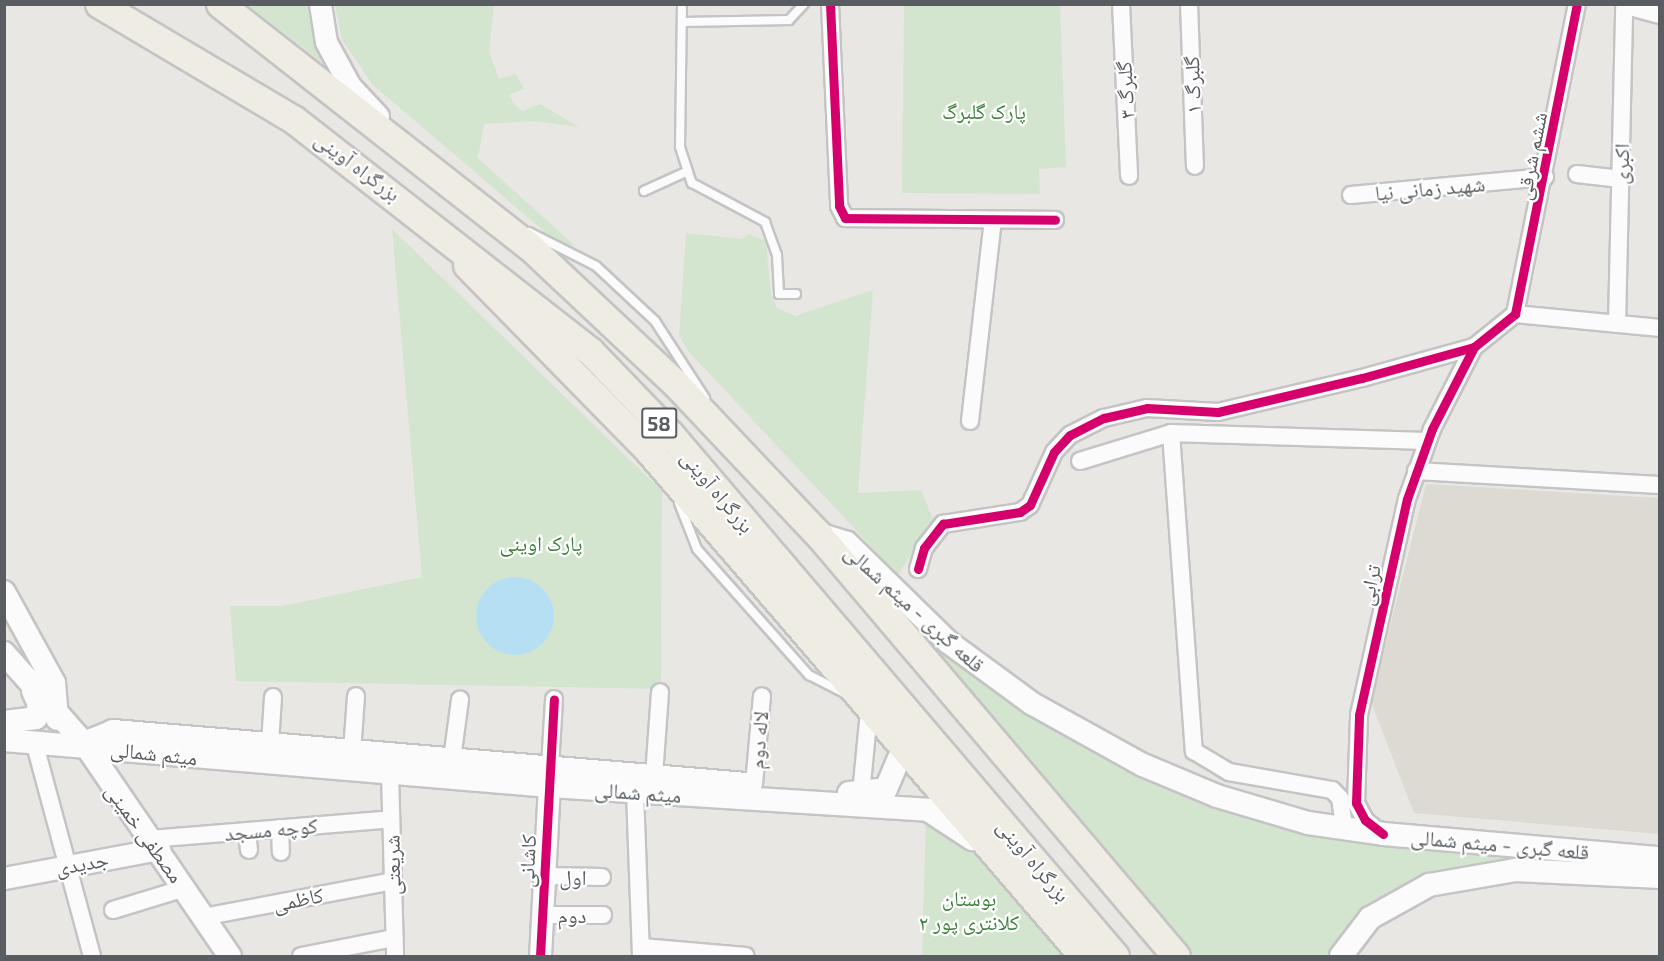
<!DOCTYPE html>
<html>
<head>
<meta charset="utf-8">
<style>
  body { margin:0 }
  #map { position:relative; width:1664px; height:961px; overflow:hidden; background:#e9e7e4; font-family:"Exo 2","Noto Naskh Arabic",sans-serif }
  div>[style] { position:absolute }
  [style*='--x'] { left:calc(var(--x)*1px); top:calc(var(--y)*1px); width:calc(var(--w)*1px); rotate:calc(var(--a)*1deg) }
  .education>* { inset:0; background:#ddd9d3 }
  .green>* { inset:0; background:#d3e5cf }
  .water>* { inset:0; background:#b7dff4 }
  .round { border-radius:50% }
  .roads { filter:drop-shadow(2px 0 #c4c4c5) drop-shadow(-2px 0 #c4c4c5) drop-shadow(0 2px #c4c4c5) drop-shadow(0 -2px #c4c4c5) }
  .service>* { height:8px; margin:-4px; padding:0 4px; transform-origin:4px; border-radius:4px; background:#fcfbfb }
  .minor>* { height:16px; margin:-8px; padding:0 8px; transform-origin:8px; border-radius:8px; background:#fcfbfb }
  .tertiary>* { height:21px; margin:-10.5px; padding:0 10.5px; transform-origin:10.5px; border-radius:10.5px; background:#fcfbfb }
  .secondary>* { height:22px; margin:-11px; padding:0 11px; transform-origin:11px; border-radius:11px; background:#fcfbfb }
  .trunk>* { height:27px; margin:-13.5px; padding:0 13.5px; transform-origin:13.5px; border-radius:13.5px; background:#efece3 }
  .cycleway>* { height:9px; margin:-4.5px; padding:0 4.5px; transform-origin:4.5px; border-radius:4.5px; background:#d6006c }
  span { translate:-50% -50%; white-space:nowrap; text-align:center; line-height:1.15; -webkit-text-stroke:4.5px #fff; paint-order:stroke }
  .shield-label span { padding:2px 4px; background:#fff; border:2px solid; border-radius:4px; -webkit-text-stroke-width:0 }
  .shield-label { font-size:20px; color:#595d61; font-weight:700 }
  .street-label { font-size:21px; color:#595d61 }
  .park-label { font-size:21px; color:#3b8138 }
  .frame { position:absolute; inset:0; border:6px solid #595d61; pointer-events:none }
</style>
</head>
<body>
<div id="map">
  <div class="education">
    <i style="clip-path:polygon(1426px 484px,1659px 498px,1659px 834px,1414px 813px,1371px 702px)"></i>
  </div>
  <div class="green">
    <i style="clip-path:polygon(248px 5px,314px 5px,332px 70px)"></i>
    <i style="clip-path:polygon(335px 5px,494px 5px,489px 52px,499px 79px,516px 74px,524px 89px,509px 95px,514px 103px,522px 111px,540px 104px,579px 127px,534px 121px,484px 124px,478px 158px,575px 246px,559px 244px,373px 85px,342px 40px)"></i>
    <i style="clip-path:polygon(904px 5px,1060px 5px,1066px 167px,1039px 169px,1040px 194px,902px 193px)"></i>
    <i style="clip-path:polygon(392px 229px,662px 491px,661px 689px,236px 681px,230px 606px,282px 606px,422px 577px)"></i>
    <i style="clip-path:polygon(686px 233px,742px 239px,748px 234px,766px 241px,771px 294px,777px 308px,795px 316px,873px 290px,858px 493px,921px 490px,933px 519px,898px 575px,689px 352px,679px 336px)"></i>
    <i style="clip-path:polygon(884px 594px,1167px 786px,1542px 859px,1459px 870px,1334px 956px,1192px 956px)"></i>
    <i style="clip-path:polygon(926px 815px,966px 839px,1070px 956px,922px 956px)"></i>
  </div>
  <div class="water">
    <i class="round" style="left:476px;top:577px;width:78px;height:78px"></i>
  </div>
  <div class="roads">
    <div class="service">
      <i style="--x:682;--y:4;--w:143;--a:90.8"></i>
      <i style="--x:680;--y:147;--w:38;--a:72"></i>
      <i style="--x:692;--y:183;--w:83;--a:28.1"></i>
      <i style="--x:765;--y:222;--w:35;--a:70"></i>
      <i style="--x:777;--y:255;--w:39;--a:87"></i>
      <i style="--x:779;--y:294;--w:17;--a:0"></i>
      <i style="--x:683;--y:22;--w:106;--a:-1.1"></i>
      <i style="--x:789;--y:20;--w:22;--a:-47"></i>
      <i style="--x:644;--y:191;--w:48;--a:-24.4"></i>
      <i style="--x:529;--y:232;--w:75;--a:26.9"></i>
      <i style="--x:596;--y:266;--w:81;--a:43"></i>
      <i style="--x:655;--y:321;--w:92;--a:57"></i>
      <i style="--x:679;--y:503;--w:49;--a:68.6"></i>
      <i style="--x:697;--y:549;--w:169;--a:48.4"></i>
      <i style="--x:809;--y:675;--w:39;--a:27"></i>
    </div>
    <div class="minor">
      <i style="--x:830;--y:4;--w:202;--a:87.4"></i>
      <i style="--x:839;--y:206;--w:13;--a:63"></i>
      <i style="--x:845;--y:218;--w:210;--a:0.5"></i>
      <i style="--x:1121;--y:4;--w:172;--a:87.3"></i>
      <i style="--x:1189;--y:4;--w:162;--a:87.9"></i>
      <i style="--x:1577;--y:174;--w:44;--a:6.5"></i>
      <i style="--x:1351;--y:195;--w:195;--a:-5.3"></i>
      <i style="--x:1515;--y:314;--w:146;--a:5.5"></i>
      <i style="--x:1617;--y:324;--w:320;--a:-88.7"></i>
      <i style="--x:970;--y:421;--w:202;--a:-83.5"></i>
      <i style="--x:1171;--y:433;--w:319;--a:85.9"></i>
      <i style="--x:1194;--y:751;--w:41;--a:31"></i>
      <i style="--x:1229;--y:772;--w:105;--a:9.9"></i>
      <i style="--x:1332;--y:790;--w:11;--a:45"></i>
      <i style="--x:1340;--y:798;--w:30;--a:82"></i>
      <i style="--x:1080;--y:461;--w:95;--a:-17.1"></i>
      <i style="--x:1171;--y:433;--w:256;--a:1.8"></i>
      <i style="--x:1416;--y:471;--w:244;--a:3.3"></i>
      <i style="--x:918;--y:569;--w:22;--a:-74"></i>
      <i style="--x:924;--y:548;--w:31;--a:-52"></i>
      <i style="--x:943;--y:524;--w:78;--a:-8.9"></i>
      <i style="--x:1020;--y:512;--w:12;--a:-35"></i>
      <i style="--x:1030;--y:505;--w:58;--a:-65.6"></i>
      <i style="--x:1054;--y:452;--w:23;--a:-47"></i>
      <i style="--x:1070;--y:435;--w:38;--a:-27"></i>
      <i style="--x:1104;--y:418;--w:44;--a:-13.1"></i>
      <i style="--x:1147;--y:408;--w:71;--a:3.2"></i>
      <i style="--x:1218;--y:412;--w:148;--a:-13.3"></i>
      <i style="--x:1362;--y:378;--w:116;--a:-15.5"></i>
      <i style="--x:1474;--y:347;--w:53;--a:-38.8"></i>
      <i style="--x:1515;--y:314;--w:316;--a:-78.7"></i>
      <i style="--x:270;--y:744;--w:47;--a:-86.3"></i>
      <i style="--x:35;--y:745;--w:219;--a:74.9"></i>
      <i style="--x:352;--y:752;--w:56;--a:-85.9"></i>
      <i style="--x:452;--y:759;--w:60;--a:-82.3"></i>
      <i style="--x:550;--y:767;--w:68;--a:-86.6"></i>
      <i style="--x:390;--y:773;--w:183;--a:88.4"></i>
      <i style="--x:654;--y:776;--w:84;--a:-85.9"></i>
      <i style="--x:754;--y:784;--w:88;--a:-84.8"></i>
      <i style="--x:635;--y:792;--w:164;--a:87.9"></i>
      <i style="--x:861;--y:794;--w:73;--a:-84.5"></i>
      <i style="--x:280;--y:828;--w:24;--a:88"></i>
      <i style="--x:247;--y:831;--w:19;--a:84"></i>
      <i style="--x:1382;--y:834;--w:22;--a:-141"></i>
      <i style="--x:1365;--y:820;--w:19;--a:-118"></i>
      <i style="--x:1356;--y:803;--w:88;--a:-88"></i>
      <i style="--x:1359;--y:715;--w:221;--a:-77.5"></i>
      <i style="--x:1407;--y:499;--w:74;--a:-70.3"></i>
      <i style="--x:1432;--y:429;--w:92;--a:-62.9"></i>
      <i style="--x:150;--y:839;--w:242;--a:-4.7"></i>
      <i style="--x:544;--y:876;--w:58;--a:1"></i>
      <i style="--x:113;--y:910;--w:75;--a:-17"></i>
      <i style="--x:542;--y:915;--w:61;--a:0"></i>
      <i style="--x:203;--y:917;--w:193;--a:-10.7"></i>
      <i style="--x:642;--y:947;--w:104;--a:4.9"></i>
      <i style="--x:301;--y:956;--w:95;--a:-11"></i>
    </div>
    <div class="tertiary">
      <i style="--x:320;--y:4;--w:38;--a:81"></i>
      <i style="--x:326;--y:42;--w:50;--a:61.4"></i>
      <i style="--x:350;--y:86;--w:41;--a:47"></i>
      <i style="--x:1630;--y:4;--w:31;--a:15"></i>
      <i style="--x:4;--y:878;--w:158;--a:-10.6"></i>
      <i style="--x:540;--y:956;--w:188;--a:-87"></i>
    </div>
    <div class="secondary">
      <i style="--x:818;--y:534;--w:30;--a:17"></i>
      <i style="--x:847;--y:543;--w:141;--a:44.4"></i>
      <i style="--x:948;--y:642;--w:103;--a:36.3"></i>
      <i style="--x:1031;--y:703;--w:128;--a:29"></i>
      <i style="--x:1143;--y:765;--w:80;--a:22.7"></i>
      <i style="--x:1217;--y:796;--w:95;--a:16.5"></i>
      <i style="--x:1308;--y:823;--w:76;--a:8.3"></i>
      <i style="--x:1383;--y:834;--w:278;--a:5"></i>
      <i style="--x:4;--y:592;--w:104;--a:61.2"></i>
      <i style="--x:54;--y:683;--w:36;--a:85"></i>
      <i style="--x:4;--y:653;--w:120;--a:48.4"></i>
      <i style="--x:84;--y:743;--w:258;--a:55.6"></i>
      <i style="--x:4;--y:722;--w:32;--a:-7"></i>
      <i style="--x:36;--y:718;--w:14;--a:-78"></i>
      <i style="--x:39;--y:704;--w:14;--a:-115"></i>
      <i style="--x:4;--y:740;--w:547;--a:4.82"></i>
      <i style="--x:549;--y:786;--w:380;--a:3.6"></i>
      <i style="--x:928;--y:810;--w:53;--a:33.4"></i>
      <i style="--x:84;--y:743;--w:31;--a:-22"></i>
      <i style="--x:113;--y:731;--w:636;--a:4.78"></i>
      <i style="--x:849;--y:793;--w:37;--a:-6"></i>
      <i style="--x:886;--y:789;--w:49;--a:-67.1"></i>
      <i style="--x:1341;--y:956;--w:48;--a:-52.7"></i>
      <i style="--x:1370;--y:918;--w:68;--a:-29.2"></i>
      <i style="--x:1429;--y:885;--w:87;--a:-9.9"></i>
      <i style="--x:1515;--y:870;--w:145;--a:2.8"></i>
    </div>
    <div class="trunk">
      <i style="--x:99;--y:4;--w:226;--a:30.7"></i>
      <i style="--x:293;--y:119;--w:377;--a:38"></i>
      <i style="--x:590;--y:351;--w:115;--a:46.1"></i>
      <i style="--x:670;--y:434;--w:686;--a:49.55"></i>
      <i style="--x:220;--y:4;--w:392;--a:38.1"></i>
      <i style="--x:529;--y:246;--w:200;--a:43.2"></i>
      <i style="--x:675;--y:383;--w:208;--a:46.6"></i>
      <i style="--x:818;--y:534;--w:553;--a:49.69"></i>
      <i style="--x:467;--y:265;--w:260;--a:45.6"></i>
      <i style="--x:649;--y:451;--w:666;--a:49.32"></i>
    </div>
  </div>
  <div class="cycleway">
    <i style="--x:830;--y:4;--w:202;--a:87.4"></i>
    <i style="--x:839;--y:206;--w:13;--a:63"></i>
    <i style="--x:845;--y:218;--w:210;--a:0.5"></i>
    <i style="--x:918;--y:569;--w:22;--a:-74"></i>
    <i style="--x:924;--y:548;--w:31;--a:-52"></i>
    <i style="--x:943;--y:524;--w:78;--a:-8.9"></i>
    <i style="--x:1020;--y:512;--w:12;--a:-35"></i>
    <i style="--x:1030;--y:505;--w:58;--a:-65.6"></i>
    <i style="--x:1054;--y:452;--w:23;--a:-47"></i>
    <i style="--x:1070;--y:435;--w:38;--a:-27"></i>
    <i style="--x:1104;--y:418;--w:44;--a:-13.1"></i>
    <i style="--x:1147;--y:408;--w:71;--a:3.2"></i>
    <i style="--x:1218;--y:412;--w:148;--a:-13.3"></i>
    <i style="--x:1362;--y:378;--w:116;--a:-15.5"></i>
    <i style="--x:1474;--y:347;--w:53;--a:-38.8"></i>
    <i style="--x:1515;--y:314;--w:316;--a:-78.7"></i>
    <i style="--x:1383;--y:834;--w:23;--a:-142"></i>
    <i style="--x:1365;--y:820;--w:19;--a:-118"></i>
    <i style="--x:1356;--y:803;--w:88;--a:-88"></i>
    <i style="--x:1359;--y:715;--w:221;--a:-77.5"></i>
    <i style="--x:1407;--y:499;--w:74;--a:-70.3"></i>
    <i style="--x:1432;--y:429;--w:92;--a:-62.9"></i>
    <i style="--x:540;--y:956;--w:257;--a:-86.9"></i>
  </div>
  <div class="shield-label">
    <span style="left:659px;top:423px">58</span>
  </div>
  <div class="street-label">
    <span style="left:1192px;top:85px;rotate:-92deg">گلبرگ ۱</span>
    <span style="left:1125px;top:90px;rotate:-93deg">گلبرگ ۳</span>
    <span style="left:1531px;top:156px;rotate:-79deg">ششم شرقی</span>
    <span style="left:1621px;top:164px;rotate:-89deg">اکبری</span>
    <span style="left:358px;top:166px;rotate:37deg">بزرگراه آوینی</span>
    <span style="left:1430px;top:188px;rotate:-5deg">شهید زمانی نیا</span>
    <span style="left:718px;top:491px;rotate:50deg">بزرگراه آوینی</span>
    <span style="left:1369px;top:585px;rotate:-78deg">ترابی</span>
    <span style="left:915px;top:608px;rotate:42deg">قلعه گبری - میثم شمالی</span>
    <span style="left:758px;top:740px;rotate:-85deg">لاله دوم</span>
    <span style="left:154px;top:753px;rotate:6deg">میثم شمالی</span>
    <span style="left:638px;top:792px;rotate:4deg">میثم شمالی</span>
    <span style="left:271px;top:829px;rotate:-5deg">کوچه مسجد</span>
    <span style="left:145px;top:833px;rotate:54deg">مصطفی خمینی</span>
    <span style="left:1500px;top:844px;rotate:5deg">قلعه گبری - میثم شمالی</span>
    <span style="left:1034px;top:860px;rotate:50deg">بزرگراه آوینی</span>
    <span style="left:527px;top:861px;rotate:-87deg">کاشانی</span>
    <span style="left:82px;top:863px;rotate:-10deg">جدیدی</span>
    <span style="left:392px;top:865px;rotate:-91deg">شریعتی</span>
    <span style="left:573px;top:877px;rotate:1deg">اول</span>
    <span style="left:298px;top:899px;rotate:-11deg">کاظمی</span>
    <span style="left:572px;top:915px">دوم</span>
  </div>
  <div class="park-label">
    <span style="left:984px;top:111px">پارک گلبرگ</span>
    <span style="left:541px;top:543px">پارک اوینی</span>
    <span style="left:969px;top:910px">بوستان<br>کلانتری پور ۲</span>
  </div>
  <div class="frame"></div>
</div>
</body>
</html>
